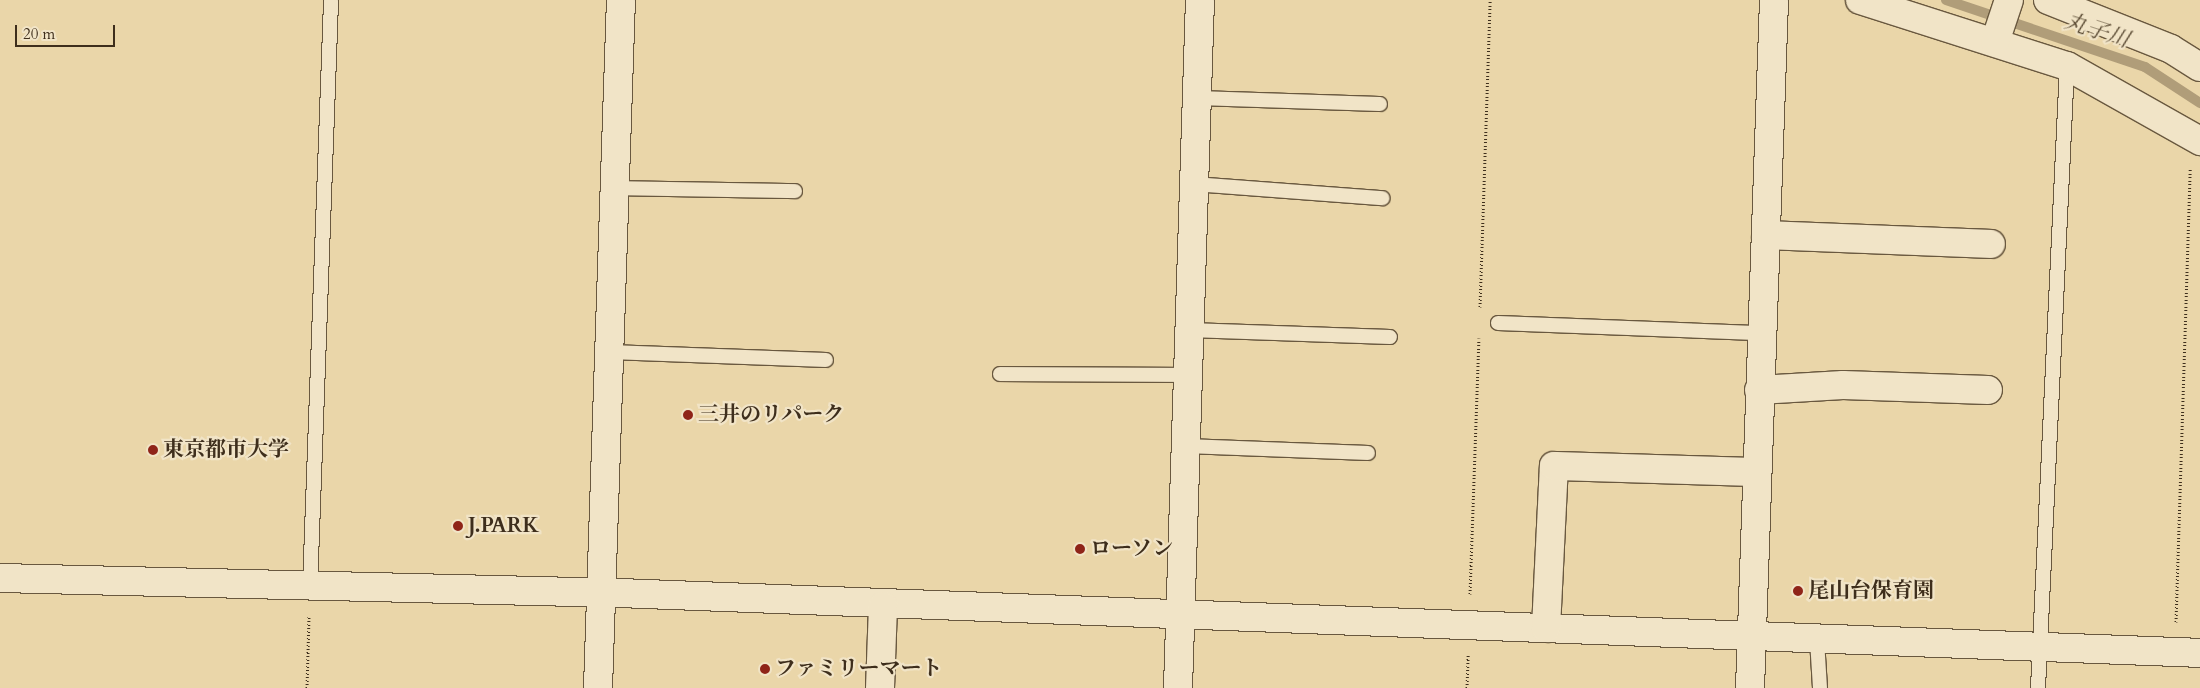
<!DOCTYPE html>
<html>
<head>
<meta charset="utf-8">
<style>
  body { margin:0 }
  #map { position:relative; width:2200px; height:688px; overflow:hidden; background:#ead6a9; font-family:Cardo,"Noto Serif JP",serif }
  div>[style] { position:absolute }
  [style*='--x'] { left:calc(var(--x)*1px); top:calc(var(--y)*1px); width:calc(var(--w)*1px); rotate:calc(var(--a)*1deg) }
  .stream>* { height:10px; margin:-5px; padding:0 5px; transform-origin:5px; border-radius:5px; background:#b09d79 }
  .path>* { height:3px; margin-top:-1.5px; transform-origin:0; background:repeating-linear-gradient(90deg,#3e2e1c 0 1px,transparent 0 3.5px) }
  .roads { filter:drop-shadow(1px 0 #69583f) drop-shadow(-1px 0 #69583f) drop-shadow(0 1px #69583f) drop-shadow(0 -1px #69583f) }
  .service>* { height:14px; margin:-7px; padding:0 7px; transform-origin:7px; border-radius:7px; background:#f1e4c7 }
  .minor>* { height:28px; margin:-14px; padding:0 14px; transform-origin:14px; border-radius:14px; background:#f1e4c7 }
  .dots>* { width:14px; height:14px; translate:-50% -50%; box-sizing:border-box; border:2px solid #f1e4c7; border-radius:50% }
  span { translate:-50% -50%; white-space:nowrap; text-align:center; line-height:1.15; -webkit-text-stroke:4.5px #f1e4c7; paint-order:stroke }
  .poi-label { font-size:21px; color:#3e2e1c; font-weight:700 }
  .left { translate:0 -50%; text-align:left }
  .water-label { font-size:22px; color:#5a4a33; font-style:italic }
  .scale { position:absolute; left:15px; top:25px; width:100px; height:22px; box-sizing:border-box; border:2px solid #3e2e1c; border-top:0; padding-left:6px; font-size:15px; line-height:18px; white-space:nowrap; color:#3e2e1c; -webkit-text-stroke:4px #f1e4c7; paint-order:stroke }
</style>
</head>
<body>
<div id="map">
  <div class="stream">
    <i style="--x:1946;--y:0;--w:210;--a:18.6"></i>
    <i style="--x:2145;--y:67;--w:66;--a:33.2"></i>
  </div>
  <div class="path">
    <i style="--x:1480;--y:307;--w:307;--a:-88.1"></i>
    <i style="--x:1470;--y:594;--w:256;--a:-88"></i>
    <i style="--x:2176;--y:622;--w:453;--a:-88.2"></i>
    <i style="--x:307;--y:688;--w:72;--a:-88.4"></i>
    <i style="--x:1467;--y:688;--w:33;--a:-88"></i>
  </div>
  <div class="roads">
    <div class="service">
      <i style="--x:1197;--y:98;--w:183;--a:1.9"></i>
      <i style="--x:1194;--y:184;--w:189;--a:4.3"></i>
      <i style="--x:616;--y:188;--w:179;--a:1"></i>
      <i style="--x:1498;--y:323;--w:264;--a:2.2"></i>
      <i style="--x:1189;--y:330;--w:201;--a:2"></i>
      <i style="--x:610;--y:352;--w:216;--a:2.1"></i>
      <i style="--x:1000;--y:374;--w:188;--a:0.3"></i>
      <i style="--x:1186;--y:446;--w:182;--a:2.2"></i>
      <i style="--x:310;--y:588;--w:588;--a:-87.95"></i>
      <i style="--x:1817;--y:640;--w:48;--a:86.4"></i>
      <i style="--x:2038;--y:688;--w:623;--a:-87.33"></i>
    </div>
    <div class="minor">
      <i style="--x:1860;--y:0;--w:217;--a:17.7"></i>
      <i style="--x:2067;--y:66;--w:153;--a:29.4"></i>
      <i style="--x:2048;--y:0;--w:132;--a:21.7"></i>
      <i style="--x:2171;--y:49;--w:34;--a:32"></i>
      <i style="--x:1995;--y:42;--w:44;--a:-71.6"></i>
      <i style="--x:1766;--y:235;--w:225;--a:2.3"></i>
      <i style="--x:1759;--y:390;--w:84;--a:-3.4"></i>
      <i style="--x:1843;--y:385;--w:145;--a:2"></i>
      <i style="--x:0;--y:578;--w:619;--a:1.39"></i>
      <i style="--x:619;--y:593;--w:1582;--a:2.17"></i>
      <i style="--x:1546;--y:628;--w:162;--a:-87.2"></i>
      <i style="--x:1554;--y:466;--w:202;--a:1.7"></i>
      <i style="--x:598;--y:688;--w:688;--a:-88.09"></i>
      <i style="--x:880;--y:688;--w:82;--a:-87.9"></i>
      <i style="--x:1178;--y:688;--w:688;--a:-88.17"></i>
      <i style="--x:1750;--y:688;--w:688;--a:-88"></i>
    </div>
  </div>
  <div class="dots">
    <i style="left:688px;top:415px;background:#8f2418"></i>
    <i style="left:153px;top:450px;background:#8f2418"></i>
    <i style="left:458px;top:526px;background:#8f2418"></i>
    <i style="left:1080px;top:549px;background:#8f2418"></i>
    <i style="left:1798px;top:591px;background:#8f2418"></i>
    <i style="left:765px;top:669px;background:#8f2418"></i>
  </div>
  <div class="poi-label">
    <span class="left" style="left:698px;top:415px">三井のリパーク</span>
    <span class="left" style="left:163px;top:450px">東京都市大学</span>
    <span class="left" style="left:468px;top:526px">J.PARK</span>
    <span class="left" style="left:1090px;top:549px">ローソン</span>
    <span class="left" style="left:1808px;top:591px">尾山台保育園</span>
    <span class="left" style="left:775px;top:669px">ファミリーマート</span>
  </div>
  <div class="water-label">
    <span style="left:2097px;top:31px;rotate:18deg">丸子川</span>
  </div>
  <div class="scale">20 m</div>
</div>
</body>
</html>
